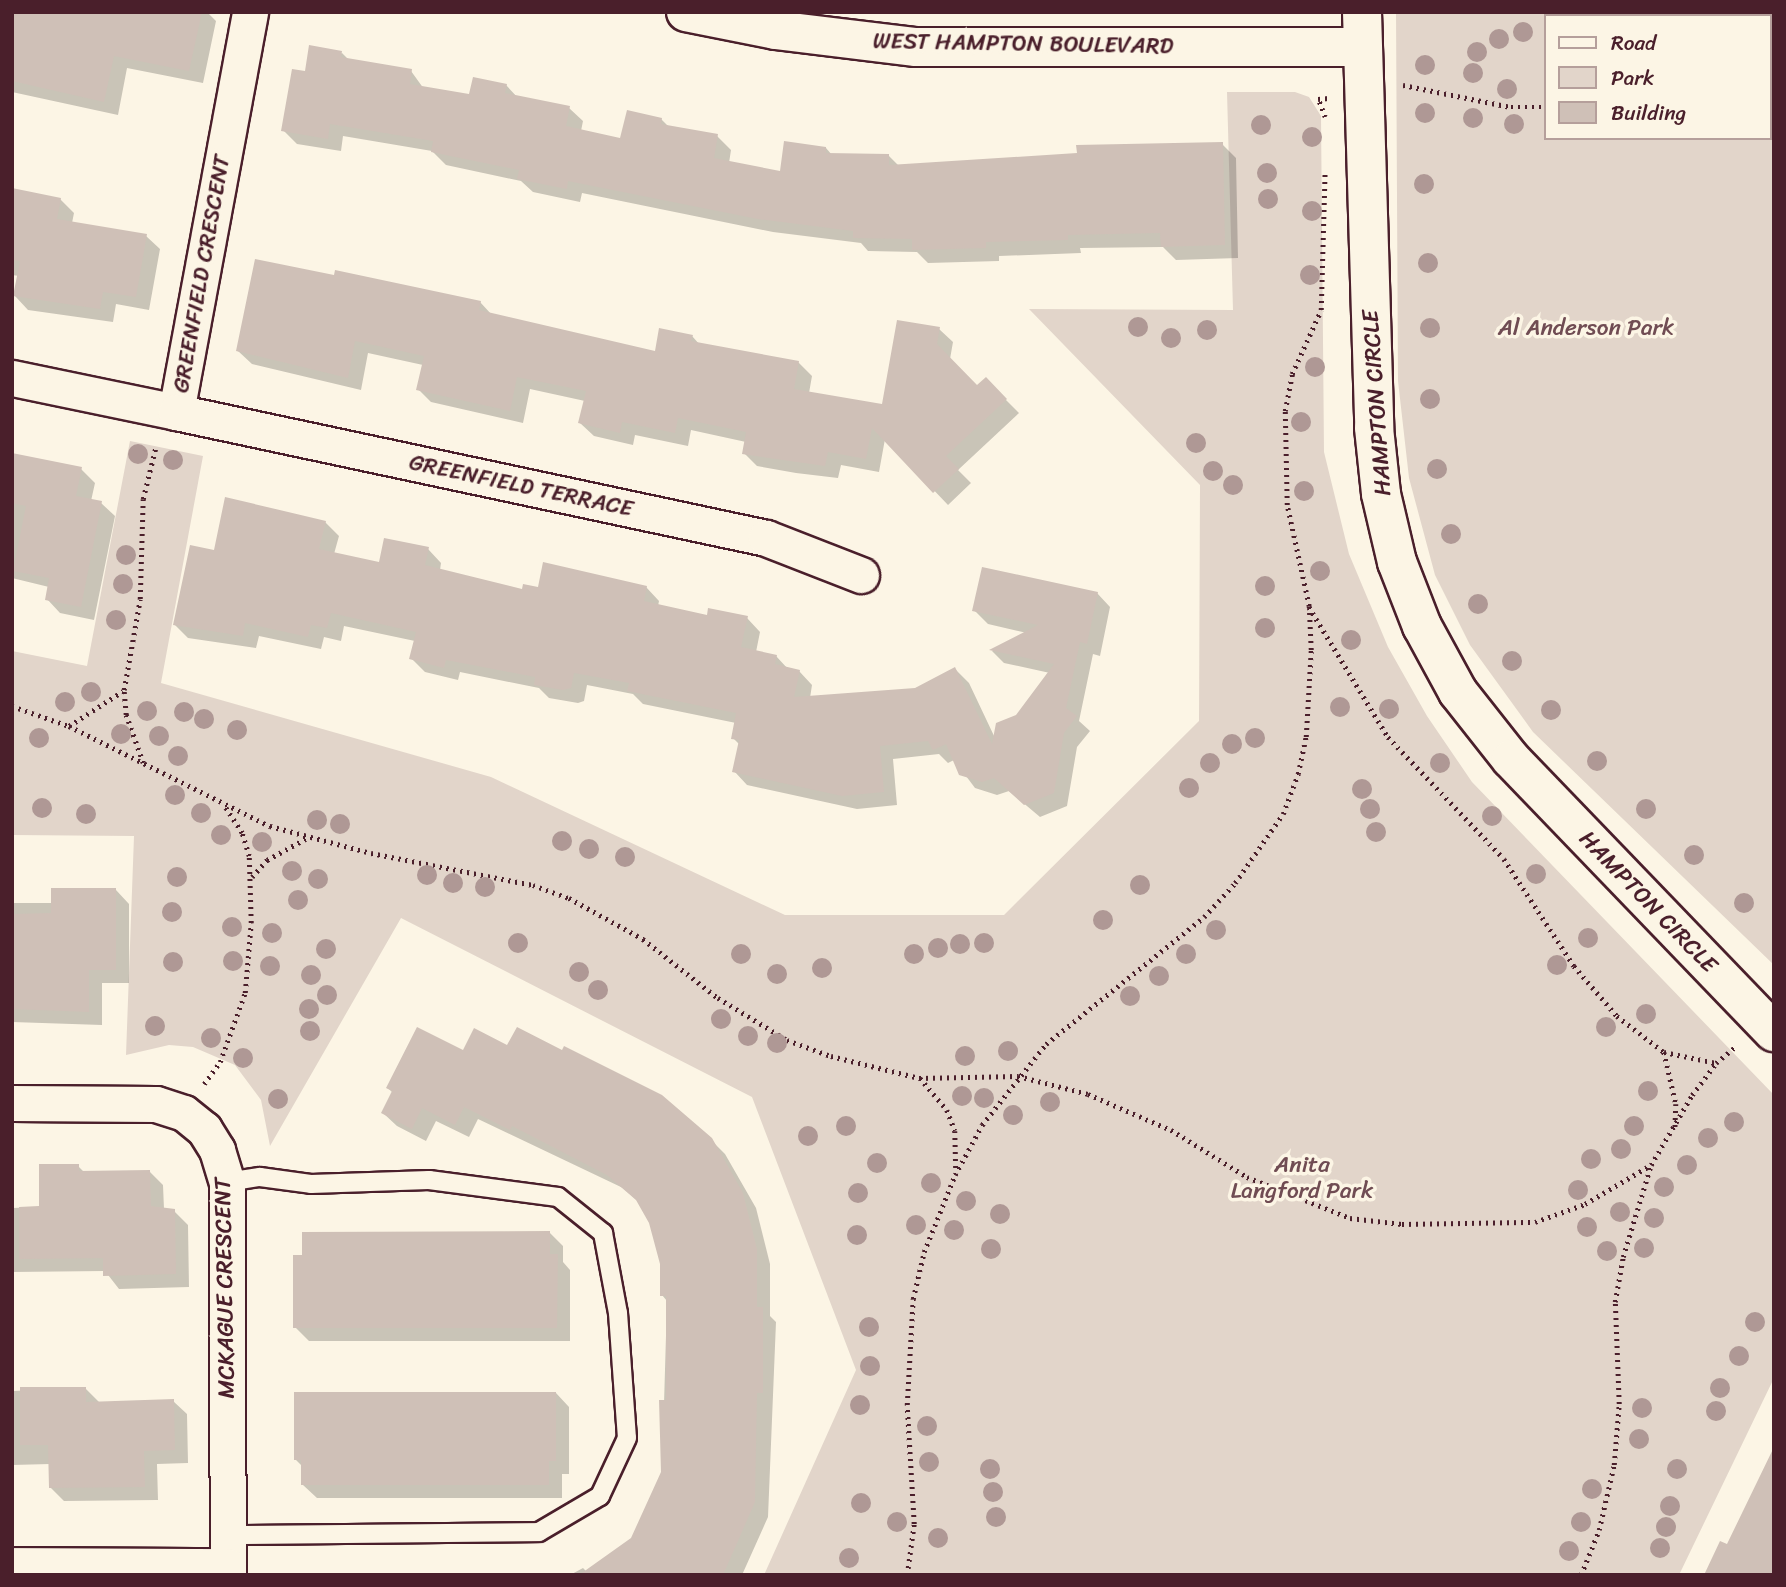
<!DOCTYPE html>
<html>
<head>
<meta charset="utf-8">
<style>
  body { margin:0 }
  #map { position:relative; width:1786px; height:1587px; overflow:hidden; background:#fcf5e5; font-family:Sriracha,sans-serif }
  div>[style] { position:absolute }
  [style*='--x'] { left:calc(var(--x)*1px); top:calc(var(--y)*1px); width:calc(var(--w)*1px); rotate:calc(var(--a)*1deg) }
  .green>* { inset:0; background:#e2d5ca }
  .shadow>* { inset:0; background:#0003 }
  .building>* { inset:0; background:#cfc0b7 }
  .path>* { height:4.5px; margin-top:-2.25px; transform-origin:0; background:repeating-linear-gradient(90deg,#4a1f2b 0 2px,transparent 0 7px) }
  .roads { filter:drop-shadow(2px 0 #4a1f2b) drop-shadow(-2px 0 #4a1f2b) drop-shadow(0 2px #4a1f2b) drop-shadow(0 -2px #4a1f2b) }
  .lane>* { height:18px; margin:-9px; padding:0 9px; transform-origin:9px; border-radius:9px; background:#fcf5e5 }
  .street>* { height:35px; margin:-17.5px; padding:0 17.5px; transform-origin:17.5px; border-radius:17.5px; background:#fcf5e5 }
  .secondary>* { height:38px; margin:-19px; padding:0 19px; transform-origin:19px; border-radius:19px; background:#fcf5e5 }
  .trees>* { width:20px; height:20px; margin:-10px; border-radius:50%; background:#af9895 }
  span { translate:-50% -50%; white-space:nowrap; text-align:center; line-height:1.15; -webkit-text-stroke:7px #fcf5e5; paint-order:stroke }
  .street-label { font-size:23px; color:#4a1f2b }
  .park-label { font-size:23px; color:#704c53 }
  .frame { position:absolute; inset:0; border:14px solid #4a1f2b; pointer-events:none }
  .legend { position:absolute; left:1544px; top:14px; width:228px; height:126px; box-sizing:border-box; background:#fcf5e5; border:2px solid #b59f9b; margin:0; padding:9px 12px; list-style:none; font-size:21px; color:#4a1f2b }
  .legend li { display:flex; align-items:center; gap:14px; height:35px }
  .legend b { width:35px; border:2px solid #b59f9b }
</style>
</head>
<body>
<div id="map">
  <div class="green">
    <i style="clip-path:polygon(evenodd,1396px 12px,1774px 12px,1774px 965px,1533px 732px,1470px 645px,1435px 575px,1409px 478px,1398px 381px,1396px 12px,1546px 16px,1770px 16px,1770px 138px,1546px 138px,1546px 16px)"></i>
    <i style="clip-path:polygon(1227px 92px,1295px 92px,1309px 97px,1321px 116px,1324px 452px,1349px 554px,1388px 647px,1427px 716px,1472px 782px,1774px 1095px,1774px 1378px,1679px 1575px,764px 1575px,856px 1370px,752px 1097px,401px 918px,270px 1146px,261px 1100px,235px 1065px,193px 1047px,169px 1045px,126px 1055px,134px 836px,12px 835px,12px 651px,87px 666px,130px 441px,203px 456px,161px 683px,491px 777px,785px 915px,1004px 915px,1199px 721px,1200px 485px,1029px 309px,1233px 310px)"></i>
  </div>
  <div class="shadow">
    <i style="clip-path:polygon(12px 12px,207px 12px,216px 21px,203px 83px,127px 68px,118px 115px,12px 92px)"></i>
    <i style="clip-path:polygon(342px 53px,349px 60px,411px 71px,424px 89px,471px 96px,506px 85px,518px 98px,569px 108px,583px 121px,581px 131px,621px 140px,661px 119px,669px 127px,717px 136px,731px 150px,729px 163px,781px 173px,826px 148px,832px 155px,889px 156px,899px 166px,1222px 144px,1236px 158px,1238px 258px,1176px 260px,1163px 247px,1080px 248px,1081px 253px,999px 256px,999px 261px,928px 263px,917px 252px,868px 251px,861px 243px,773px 232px,582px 193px,580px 202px,533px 192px,521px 181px,446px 165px,432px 151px,343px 136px,341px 151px,297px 144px,283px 130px,306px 73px)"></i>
    <i style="clip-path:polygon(12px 189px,60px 199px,74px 213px,72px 223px,146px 236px,160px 249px,149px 310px,116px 304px,113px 322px,28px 310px,15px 296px,19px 276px,12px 275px)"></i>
    <i style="clip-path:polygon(480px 302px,492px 315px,656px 353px,692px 336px,700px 345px,798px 362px,812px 376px,809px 393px,883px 406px,939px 329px,953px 342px,950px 359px,977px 387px,986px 380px,1019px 413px,958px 470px,971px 483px,948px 505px,885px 439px,879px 472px,841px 465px,838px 478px,796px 473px,757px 466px,744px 453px,746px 442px,691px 430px,688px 446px,635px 435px,633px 445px,594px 436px,580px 423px,585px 401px,530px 389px,523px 423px,431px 402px,418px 389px,423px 365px,368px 353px,361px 390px,252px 364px,238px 351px)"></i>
    <i style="clip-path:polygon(12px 454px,81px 469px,95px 483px,91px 501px,101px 503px,115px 516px,94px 620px,60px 613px,47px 599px,49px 587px,12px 578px)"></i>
    <i style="clip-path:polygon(325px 522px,339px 536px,334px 554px,380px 564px,428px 549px,441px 563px,440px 570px,523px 591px,646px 587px,659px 601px,658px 606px,708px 617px,747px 618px,760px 632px,756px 652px,776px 656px,788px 669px,799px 671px,812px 685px,810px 698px,915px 689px,955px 669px,969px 683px,995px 738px,1018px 717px,1050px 673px,1004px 663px,992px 651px,1027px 633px,988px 624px,974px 610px,1097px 593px,1110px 607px,1100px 656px,1093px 654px,1079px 721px,1090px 731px,1077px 747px,1067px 806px,1040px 817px,1009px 791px,997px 795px,975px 788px,954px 760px,948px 763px,939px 754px,893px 759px,897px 805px,857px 809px,747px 785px,734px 771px,740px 745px,733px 738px,736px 723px,643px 704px,633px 694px,587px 685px,584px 701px,578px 703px,549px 698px,539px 688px,460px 672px,458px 680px,425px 672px,411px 658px,415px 641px,344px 626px,341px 641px,324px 637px,321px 649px,259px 636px,256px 648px,188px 638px,175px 625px,215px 552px)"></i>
    <i style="clip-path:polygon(116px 890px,129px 904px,129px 983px,102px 983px,102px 1025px,12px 1022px,12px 903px,52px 903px)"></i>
    <i style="clip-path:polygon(463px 1052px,711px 1140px,725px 1154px,756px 1208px,770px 1264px,770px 1316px,776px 1322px,768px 1517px,742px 1575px,570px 1575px,583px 1568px,586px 1571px,632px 1539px,662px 1472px,667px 1301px,662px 1295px,662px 1264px,651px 1222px,640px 1203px,623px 1188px,478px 1119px,469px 1137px,436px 1121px,426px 1141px,397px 1126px,383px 1113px,393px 1093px,388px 1088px)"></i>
    <i style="clip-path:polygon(78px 1166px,85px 1173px,149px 1171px,163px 1185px,164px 1209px,174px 1211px,188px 1225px,189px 1287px,119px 1289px,105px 1271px,12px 1272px,12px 1208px,41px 1207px)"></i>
    <i style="clip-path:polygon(549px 1232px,563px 1246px,563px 1262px,570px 1270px,570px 1341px,309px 1341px,295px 1327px)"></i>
    <i style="clip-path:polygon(85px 1388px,100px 1403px,173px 1401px,187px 1414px,188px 1463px,157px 1464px,158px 1500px,64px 1501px,50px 1487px,50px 1464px,12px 1465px,12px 1391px)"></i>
    <i style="clip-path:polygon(556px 1393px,569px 1407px,569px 1474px,562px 1474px,562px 1498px,317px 1498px,303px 1485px,303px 1467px,295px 1459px)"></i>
  </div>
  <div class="building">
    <i style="clip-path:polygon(12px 12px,202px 12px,189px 71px,114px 56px,104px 102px,12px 81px)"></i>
    <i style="clip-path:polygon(309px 45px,342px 51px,341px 57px,412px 69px,410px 84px,469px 94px,473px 77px,507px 84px,505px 93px,570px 106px,566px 126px,620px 138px,627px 110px,662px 118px,661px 124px,718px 134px,714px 158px,780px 171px,784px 141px,826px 147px,826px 153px,889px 154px,889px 165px,1077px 153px,1076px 145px,1223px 142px,1225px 245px,1161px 247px,1160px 233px,1068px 235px,1068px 240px,986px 242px,986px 248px,912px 250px,912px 239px,853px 238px,853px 231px,758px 219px,568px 181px,567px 189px,517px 179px,519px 170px,431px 152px,433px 141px,330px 124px,328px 139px,281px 131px,292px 69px,305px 71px)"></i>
    <i style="clip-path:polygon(12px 188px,61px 198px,57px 219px,147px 234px,136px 297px,103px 292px,100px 309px,13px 296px,20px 261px,12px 260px)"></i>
    <i style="clip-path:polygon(255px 259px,334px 275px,335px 270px,481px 301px,479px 310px,655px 351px,659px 328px,693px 335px,691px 341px,799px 361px,794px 389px,882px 404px,897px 320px,940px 327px,937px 344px,977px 385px,986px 377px,1007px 399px,946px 456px,959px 469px,933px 493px,872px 428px,866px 459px,828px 452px,825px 466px,742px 454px,746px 432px,678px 418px,675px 433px,622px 422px,620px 433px,578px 423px,586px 391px,517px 377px,510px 411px,416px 390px,424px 356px,355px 341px,348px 378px,236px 351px)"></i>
    <i style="clip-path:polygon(12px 453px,82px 467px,76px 496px,102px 501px,81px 607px,45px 600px,49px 578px,13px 571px,26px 506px,12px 503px)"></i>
    <i style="clip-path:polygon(225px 497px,326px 521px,319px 549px,379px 562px,384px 538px,429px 547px,425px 565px,522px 589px,523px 584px,538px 587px,543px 562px,647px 586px,644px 601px,707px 615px,708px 608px,748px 616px,741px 647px,777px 655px,775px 664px,800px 670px,794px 697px,915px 688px,955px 667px,992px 744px,996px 723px,1016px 715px,1054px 664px,989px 650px,1038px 625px,972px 611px,982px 567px,1098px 592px,1087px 644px,1080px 642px,1066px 708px,1077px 716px,1064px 733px,1054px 793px,1024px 805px,994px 778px,982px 782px,959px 775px,946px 744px,933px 750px,928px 741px,880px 746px,884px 792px,842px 796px,732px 772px,739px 740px,731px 739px,736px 713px,627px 691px,629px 683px,574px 673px,571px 688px,563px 690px,534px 685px,535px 677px,446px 660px,444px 668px,409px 659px,416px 632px,331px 613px,327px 628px,311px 625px,308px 637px,245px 623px,243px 636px,173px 625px,190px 545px,214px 550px)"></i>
    <i style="clip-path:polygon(51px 888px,116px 888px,116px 970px,89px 970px,89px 1012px,12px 1009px,12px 914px,51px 913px)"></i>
    <i style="clip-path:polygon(417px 1027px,463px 1050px,474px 1028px,507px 1045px,517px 1027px,562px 1050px,564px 1046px,662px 1095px,712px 1138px,743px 1193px,757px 1249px,757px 1307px,763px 1307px,763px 1393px,757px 1393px,755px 1502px,723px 1575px,579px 1575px,631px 1538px,661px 1472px,659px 1400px,666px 1400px,666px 1296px,660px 1296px,660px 1264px,649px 1223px,636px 1200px,607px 1175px,512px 1126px,510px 1130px,464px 1107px,455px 1125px,422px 1108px,412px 1129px,381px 1113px,392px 1091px,386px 1088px)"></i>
    <i style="clip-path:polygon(39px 1164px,79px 1164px,79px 1171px,150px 1170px,151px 1206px,175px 1209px,176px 1274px,103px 1276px,103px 1258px,19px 1259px,19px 1207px,39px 1206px)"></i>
    <i style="clip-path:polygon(550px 1231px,550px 1254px,558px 1254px,557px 1328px,293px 1328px,293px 1255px,302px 1255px,302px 1232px)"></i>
    <i style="clip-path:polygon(20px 1387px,86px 1387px,86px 1402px,174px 1399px,175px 1450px,144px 1451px,145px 1487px,49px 1488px,48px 1445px,20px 1445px)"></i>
    <i style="clip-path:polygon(294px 1392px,556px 1392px,556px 1461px,549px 1461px,549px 1485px,301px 1485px,301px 1460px,294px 1460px)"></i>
    <i style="clip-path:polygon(1774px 1447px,1774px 1575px,1704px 1575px,1720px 1541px,1727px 1544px)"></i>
  </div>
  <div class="path">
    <i style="--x:1770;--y:39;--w:4;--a:0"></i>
    <i style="--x:1403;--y:85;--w:110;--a:11.5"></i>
    <i style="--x:1511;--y:107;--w:35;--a:0"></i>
    <i style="--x:1325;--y:117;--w:19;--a:-111"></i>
    <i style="--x:1318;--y:99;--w:11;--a:-5"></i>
    <i style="--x:1309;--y:607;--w:152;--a:58.7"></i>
    <i style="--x:1388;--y:737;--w:168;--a:46.4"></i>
    <i style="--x:1504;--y:859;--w:128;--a:56.8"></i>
    <i style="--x:1574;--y:966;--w:66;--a:49.3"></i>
    <i style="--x:1617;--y:1016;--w:59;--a:37.5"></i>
    <i style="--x:1664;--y:1052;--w:53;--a:77"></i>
    <i style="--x:1676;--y:1104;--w:27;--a:92"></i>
    <i style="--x:12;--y:706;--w:60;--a:19.3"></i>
    <i style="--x:69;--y:726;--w:225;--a:26.5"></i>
    <i style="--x:270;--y:826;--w:105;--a:15"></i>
    <i style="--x:371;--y:853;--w:165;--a:11.2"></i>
    <i style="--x:533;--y:885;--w:38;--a:20"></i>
    <i style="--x:569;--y:898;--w:85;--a:29"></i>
    <i style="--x:643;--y:939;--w:95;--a:38.2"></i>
    <i style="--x:718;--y:998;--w:81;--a:31.3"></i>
    <i style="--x:787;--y:1040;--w:47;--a:20"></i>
    <i style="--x:831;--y:1056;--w:91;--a:14"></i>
    <i style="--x:919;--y:1078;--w:99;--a:-1.2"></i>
    <i style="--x:1018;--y:1076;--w:72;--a:14.4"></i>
    <i style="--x:1088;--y:1094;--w:90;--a:23.4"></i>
    <i style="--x:1171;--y:1130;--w:89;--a:31.7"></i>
    <i style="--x:1247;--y:1177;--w:111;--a:21.7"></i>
    <i style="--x:1350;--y:1218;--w:52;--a:6.6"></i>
    <i style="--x:1402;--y:1224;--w:133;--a:-0.9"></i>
    <i style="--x:1535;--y:1222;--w:53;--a:-19.8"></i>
    <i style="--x:1585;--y:1204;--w:77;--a:-30.6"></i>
    <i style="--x:69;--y:726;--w:64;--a:-32.9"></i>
    <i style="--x:143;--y:763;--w:51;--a:-109.5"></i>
    <i style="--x:126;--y:715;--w:25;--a:-95"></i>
    <i style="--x:124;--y:690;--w:92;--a:-80"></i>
    <i style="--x:140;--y:599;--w:100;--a:-88.3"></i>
    <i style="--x:143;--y:499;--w:55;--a:-76.2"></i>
    <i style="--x:252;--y:877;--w:23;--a:-49"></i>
    <i style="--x:267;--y:860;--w:46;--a:-28.8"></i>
    <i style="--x:1664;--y:1052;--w:53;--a:11.9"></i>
    <i style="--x:920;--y:1078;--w:42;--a:49.8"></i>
    <i style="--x:947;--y:1110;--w:22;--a:69"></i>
    <i style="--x:955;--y:1131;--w:42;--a:88.6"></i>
    <i style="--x:204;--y:1084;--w:27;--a:-54"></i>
    <i style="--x:220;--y:1062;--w:73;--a:-70.1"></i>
    <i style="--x:245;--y:993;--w:70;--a:-85.1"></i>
    <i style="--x:251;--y:923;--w:67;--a:-91.7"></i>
    <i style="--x:249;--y:856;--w:24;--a:-107"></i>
    <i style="--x:242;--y:833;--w:31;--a:-123"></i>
    <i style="--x:907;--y:1575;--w:51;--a:-82.2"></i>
    <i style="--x:914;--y:1524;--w:119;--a:-93.4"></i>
    <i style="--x:907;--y:1405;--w:106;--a:-86.8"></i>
    <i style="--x:913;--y:1299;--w:48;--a:-76.8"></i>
    <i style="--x:924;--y:1252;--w:83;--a:-68.1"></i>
    <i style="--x:955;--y:1175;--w:57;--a:-61.6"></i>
    <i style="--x:982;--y:1125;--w:103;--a:-51.7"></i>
    <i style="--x:1046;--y:1044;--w:203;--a:-38.8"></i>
    <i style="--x:1204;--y:917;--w:46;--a:-47.6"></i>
    <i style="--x:1235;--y:883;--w:84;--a:-55.2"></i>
    <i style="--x:1283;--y:814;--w:43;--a:-69.4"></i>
    <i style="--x:1298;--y:774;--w:38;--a:-78"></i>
    <i style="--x:1306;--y:737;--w:87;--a:-86.7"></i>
    <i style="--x:1311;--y:650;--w:44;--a:-92.6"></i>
    <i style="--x:1309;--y:606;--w:103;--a:-102.3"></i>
    <i style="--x:1287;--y:505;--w:94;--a:-91.2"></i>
    <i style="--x:1285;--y:411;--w:38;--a:-79"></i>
    <i style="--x:1292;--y:374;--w:70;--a:-65.6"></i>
    <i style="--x:1321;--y:310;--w:139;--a:-88.4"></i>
    <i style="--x:1581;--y:1575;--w:48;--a:-68.2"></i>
    <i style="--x:1599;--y:1530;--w:67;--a:-77"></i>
    <i style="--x:1614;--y:1465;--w:61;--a:-85.3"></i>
    <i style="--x:1619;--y:1404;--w:102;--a:-92.2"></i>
    <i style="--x:1615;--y:1302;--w:46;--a:-79.9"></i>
    <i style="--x:1623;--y:1257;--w:96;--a:-73.1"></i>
    <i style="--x:1651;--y:1165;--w:81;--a:-59.6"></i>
    <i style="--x:1692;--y:1095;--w:40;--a:-53"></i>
    <i style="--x:1716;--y:1063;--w:25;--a:-40"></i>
  </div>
  <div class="roads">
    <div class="lane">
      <i style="--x:227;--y:1182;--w:33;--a:-9"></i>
      <i style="--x:260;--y:1177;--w:51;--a:7.8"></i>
      <i style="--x:311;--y:1184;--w:118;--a:-1.9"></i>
      <i style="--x:429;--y:1180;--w:130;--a:7.5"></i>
      <i style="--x:558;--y:1197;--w:58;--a:38.7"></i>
      <i style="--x:603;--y:1233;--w:81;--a:79.4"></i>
      <i style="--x:618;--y:1313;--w:125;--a:85.9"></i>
      <i style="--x:627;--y:1438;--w:64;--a:115"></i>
      <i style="--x:600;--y:1496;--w:71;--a:149.5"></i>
      <i style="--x:539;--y:1532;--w:311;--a:179.4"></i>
    </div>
    <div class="street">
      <i style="--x:12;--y:378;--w:167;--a:11.7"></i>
      <i style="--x:176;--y:412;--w:407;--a:-79.5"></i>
      <i style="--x:176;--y:412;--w:603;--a:12.05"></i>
      <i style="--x:766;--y:538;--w:102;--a:21.3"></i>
      <i style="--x:12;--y:1103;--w:144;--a:0.4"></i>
      <i style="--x:156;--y:1104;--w:29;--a:18"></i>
      <i style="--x:184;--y:1113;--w:26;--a:39"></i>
      <i style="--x:204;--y:1129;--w:25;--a:58"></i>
      <i style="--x:217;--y:1150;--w:34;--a:73"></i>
      <i style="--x:227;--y:1182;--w:393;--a:89.9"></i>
      <i style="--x:12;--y:1565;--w:216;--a:0.3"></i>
    </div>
    <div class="secondary">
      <i style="--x:686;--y:12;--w:91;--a:11.4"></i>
      <i style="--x:775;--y:30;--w:142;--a:6.9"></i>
      <i style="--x:916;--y:47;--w:446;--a:0"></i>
      <i style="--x:1362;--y:12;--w:416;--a:88.3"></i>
      <i style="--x:1374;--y:428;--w:66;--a:83.9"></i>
      <i style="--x:1381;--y:494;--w:70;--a:76.8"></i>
      <i style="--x:1397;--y:562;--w:69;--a:68.7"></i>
      <i style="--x:1422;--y:626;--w:75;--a:61.4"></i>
      <i style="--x:1458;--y:692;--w:85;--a:51.7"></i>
      <i style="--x:1511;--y:759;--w:379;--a:46.1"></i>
    </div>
  </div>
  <div class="trees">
    <i style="left:1523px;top:32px"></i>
    <i style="left:1499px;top:39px"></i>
    <i style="left:1477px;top:52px"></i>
    <i style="left:1425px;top:65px"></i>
    <i style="left:1473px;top:73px"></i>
    <i style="left:1507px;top:89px"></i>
    <i style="left:1425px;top:113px"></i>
    <i style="left:1473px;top:118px"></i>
    <i style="left:1514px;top:124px"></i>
    <i style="left:1261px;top:125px"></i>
    <i style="left:1312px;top:137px"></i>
    <i style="left:1267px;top:173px"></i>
    <i style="left:1424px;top:184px"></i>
    <i style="left:1268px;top:199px"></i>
    <i style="left:1312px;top:211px"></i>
    <i style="left:1428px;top:263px"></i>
    <i style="left:1310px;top:275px"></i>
    <i style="left:1138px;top:327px"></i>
    <i style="left:1430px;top:328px"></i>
    <i style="left:1207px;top:330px"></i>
    <i style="left:1171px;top:338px"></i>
    <i style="left:1315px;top:367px"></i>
    <i style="left:1430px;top:399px"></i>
    <i style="left:1301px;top:422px"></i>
    <i style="left:1196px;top:443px"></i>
    <i style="left:138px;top:454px"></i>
    <i style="left:173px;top:460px"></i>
    <i style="left:1437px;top:469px"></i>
    <i style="left:1213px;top:471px"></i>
    <i style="left:1233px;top:485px"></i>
    <i style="left:1304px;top:491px"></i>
    <i style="left:1451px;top:534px"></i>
    <i style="left:126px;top:555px"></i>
    <i style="left:1320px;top:571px"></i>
    <i style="left:123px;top:584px"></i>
    <i style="left:1265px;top:586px"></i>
    <i style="left:1478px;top:604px"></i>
    <i style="left:116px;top:620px"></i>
    <i style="left:1265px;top:628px"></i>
    <i style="left:1351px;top:640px"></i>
    <i style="left:1512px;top:661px"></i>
    <i style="left:91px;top:692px"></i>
    <i style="left:65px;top:702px"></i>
    <i style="left:1340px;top:707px"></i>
    <i style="left:1389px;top:709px"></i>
    <i style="left:1551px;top:710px"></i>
    <i style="left:147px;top:711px"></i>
    <i style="left:184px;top:712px"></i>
    <i style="left:204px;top:719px"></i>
    <i style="left:237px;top:730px"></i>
    <i style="left:121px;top:734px"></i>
    <i style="left:159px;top:736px"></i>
    <i style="left:39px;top:738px"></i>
    <i style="left:1255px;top:738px"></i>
    <i style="left:1232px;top:744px"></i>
    <i style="left:178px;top:756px"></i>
    <i style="left:1597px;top:761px"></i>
    <i style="left:1210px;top:763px"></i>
    <i style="left:1440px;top:763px"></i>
    <i style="left:1189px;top:788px"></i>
    <i style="left:1362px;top:789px"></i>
    <i style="left:175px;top:795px"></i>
    <i style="left:42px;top:808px"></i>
    <i style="left:1370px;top:809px"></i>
    <i style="left:1646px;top:809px"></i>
    <i style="left:201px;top:813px"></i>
    <i style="left:86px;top:814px"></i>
    <i style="left:1492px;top:816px"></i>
    <i style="left:317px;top:820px"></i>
    <i style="left:340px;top:824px"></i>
    <i style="left:1376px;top:832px"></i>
    <i style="left:221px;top:835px"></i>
    <i style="left:562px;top:841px"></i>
    <i style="left:262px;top:842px"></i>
    <i style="left:589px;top:849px"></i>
    <i style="left:1694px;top:855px"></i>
    <i style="left:625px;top:857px"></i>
    <i style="left:292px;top:871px"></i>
    <i style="left:1536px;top:874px"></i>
    <i style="left:427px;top:875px"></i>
    <i style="left:177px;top:877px"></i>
    <i style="left:318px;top:879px"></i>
    <i style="left:453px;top:883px"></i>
    <i style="left:1140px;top:885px"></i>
    <i style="left:485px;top:887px"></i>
    <i style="left:298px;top:900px"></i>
    <i style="left:1744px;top:903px"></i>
    <i style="left:172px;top:912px"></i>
    <i style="left:1103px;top:920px"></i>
    <i style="left:232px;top:927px"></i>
    <i style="left:1216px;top:930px"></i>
    <i style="left:272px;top:933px"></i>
    <i style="left:1588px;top:938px"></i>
    <i style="left:518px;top:943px"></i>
    <i style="left:984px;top:943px"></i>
    <i style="left:960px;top:944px"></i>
    <i style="left:938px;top:948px"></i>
    <i style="left:326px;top:949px"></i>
    <i style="left:741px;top:954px"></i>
    <i style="left:914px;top:954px"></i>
    <i style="left:1186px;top:954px"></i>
    <i style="left:233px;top:961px"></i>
    <i style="left:173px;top:962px"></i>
    <i style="left:1557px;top:965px"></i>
    <i style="left:270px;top:966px"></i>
    <i style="left:822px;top:968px"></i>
    <i style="left:579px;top:972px"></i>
    <i style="left:777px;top:974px"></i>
    <i style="left:311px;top:975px"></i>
    <i style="left:1159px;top:976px"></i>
    <i style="left:598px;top:990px"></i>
    <i style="left:327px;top:995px"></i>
    <i style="left:1130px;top:996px"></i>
    <i style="left:309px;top:1009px"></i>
    <i style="left:1646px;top:1014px"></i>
    <i style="left:721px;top:1019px"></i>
    <i style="left:155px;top:1026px"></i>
    <i style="left:1606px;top:1027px"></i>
    <i style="left:310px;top:1031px"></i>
    <i style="left:748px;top:1036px"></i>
    <i style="left:211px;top:1038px"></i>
    <i style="left:777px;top:1043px"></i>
    <i style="left:1008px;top:1051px"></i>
    <i style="left:965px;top:1056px"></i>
    <i style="left:243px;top:1058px"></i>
    <i style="left:1648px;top:1091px"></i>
    <i style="left:962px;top:1096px"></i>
    <i style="left:984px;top:1098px"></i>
    <i style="left:278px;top:1099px"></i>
    <i style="left:1050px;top:1102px"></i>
    <i style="left:1013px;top:1115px"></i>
    <i style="left:1734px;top:1122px"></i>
    <i style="left:846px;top:1126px"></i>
    <i style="left:1634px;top:1126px"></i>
    <i style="left:808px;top:1136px"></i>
    <i style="left:1708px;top:1138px"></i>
    <i style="left:1621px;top:1149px"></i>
    <i style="left:1591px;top:1159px"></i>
    <i style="left:877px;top:1163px"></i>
    <i style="left:1687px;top:1165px"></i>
    <i style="left:931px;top:1183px"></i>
    <i style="left:1664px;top:1187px"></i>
    <i style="left:1578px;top:1190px"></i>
    <i style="left:858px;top:1193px"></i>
    <i style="left:966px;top:1201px"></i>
    <i style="left:1620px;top:1212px"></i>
    <i style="left:1000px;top:1214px"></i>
    <i style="left:1654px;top:1218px"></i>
    <i style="left:916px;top:1225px"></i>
    <i style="left:1587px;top:1227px"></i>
    <i style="left:954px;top:1230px"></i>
    <i style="left:857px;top:1235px"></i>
    <i style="left:1644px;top:1248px"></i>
    <i style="left:991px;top:1249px"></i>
    <i style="left:1607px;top:1251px"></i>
    <i style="left:1755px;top:1322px"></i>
    <i style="left:869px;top:1327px"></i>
    <i style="left:1739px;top:1356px"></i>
    <i style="left:870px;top:1366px"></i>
    <i style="left:1720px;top:1388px"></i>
    <i style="left:860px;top:1405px"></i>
    <i style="left:1642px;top:1408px"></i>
    <i style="left:1716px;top:1411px"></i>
    <i style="left:927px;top:1426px"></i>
    <i style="left:1639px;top:1439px"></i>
    <i style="left:929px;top:1462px"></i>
    <i style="left:990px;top:1469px"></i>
    <i style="left:1677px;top:1469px"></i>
    <i style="left:1592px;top:1489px"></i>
    <i style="left:993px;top:1492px"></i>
    <i style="left:861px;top:1503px"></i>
    <i style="left:1670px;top:1506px"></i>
    <i style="left:996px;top:1517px"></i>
    <i style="left:897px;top:1522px"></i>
    <i style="left:1581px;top:1522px"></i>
    <i style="left:1666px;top:1527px"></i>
    <i style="left:938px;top:1538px"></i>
    <i style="left:1660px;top:1548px"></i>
    <i style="left:1569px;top:1551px"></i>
    <i style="left:849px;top:1558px"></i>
  </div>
  <div class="street-label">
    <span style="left:1023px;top:44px;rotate:1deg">WEST HAMPTON BOULEVARD</span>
    <span style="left:202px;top:274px;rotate:-80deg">GREENFIELD CRESCENT</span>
    <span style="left:1377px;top:403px;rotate:-94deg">HAMPTON CIRCLE</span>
    <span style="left:521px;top:486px;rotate:12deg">GREENFIELD TERRACE</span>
    <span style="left:1648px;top:902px;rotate:46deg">HAMPTON CIRCLE</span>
    <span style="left:225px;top:1288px;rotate:-91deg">MCKAGUE CRESCENT</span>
  </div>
  <div class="park-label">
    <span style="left:1586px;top:328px">Al Anderson Park</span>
    <span style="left:1302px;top:1178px">Anita<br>Langford Park</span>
  </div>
  <div class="frame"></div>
  <ul class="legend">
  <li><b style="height:9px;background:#fcf5e5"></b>Road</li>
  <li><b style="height:19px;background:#e2d5ca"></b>Park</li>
  <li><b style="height:19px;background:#cfc0b7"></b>Building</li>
  </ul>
</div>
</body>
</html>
